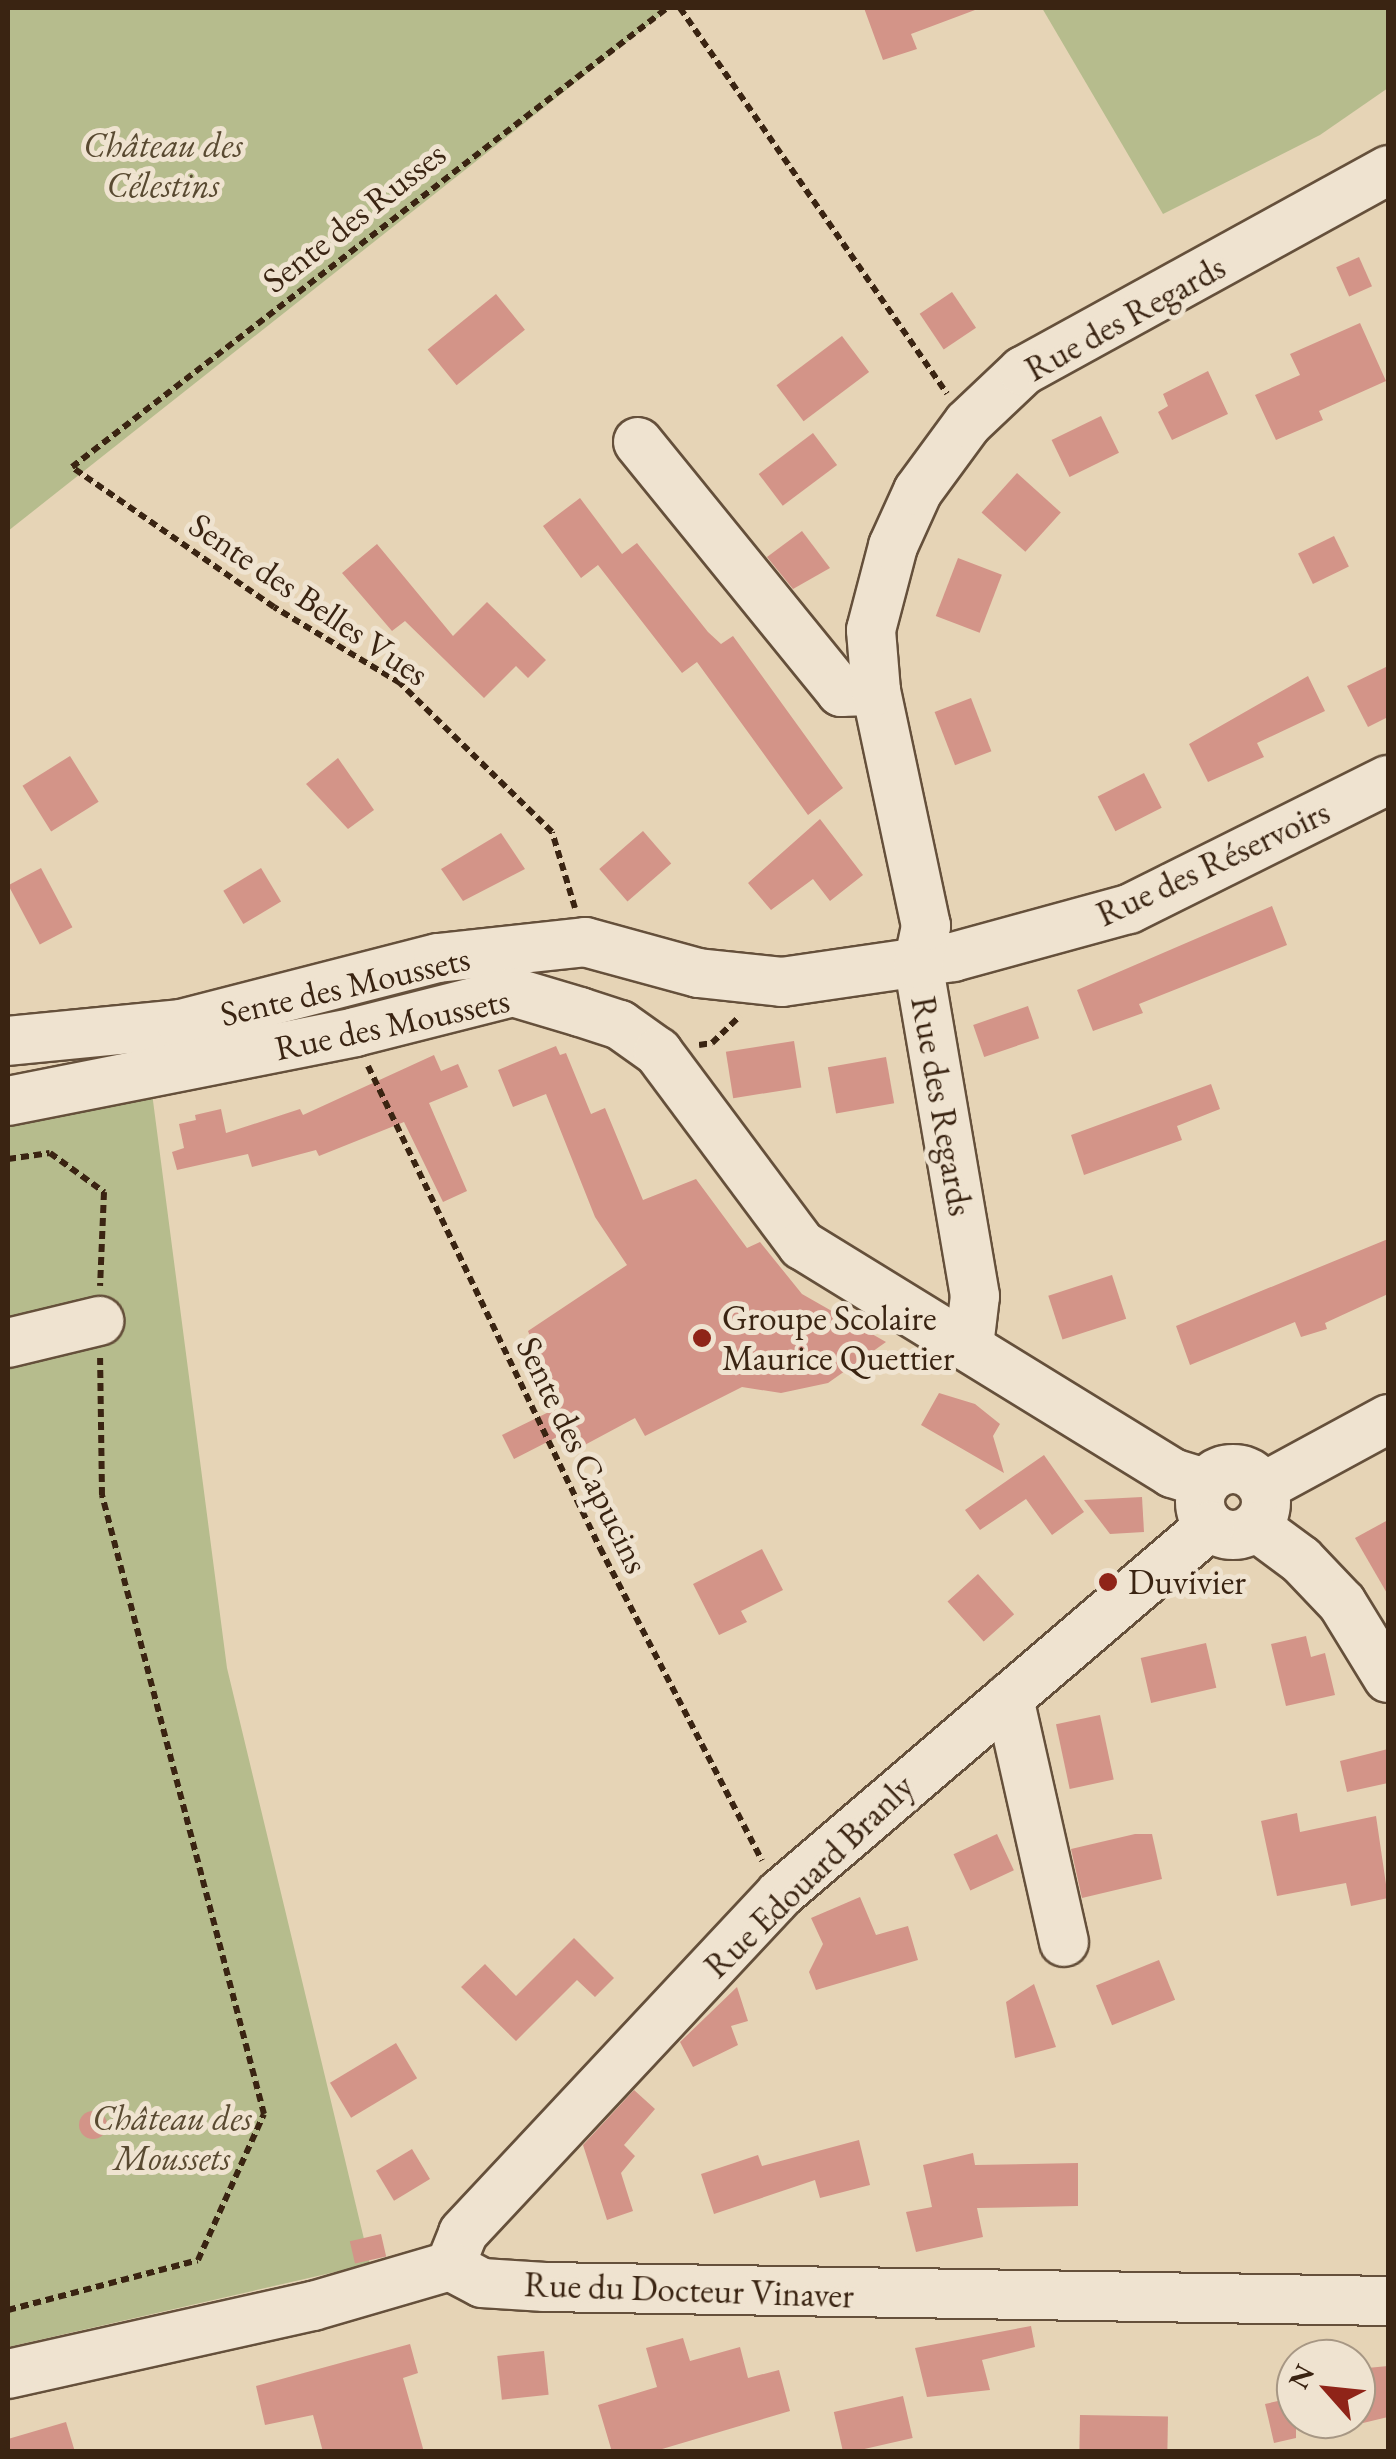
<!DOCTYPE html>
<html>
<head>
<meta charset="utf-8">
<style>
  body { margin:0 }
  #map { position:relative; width:1396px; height:2459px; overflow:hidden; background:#e6d4b6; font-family:"EB Garamond",serif }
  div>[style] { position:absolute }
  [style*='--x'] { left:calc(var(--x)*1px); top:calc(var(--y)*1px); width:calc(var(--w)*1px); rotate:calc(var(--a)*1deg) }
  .green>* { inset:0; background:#b6bc8d }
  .building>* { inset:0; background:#d39488; transform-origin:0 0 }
  .round { border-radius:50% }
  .path>* { height:6px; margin-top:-3px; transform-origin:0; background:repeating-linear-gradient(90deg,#3a2412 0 8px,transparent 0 13px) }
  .roads { filter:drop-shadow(2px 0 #65503b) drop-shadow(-2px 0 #65503b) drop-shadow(0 2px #65503b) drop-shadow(0 -2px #65503b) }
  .minor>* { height:48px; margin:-24px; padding:0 24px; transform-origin:24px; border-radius:24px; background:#efe3d0 }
  .minor>.ring { margin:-24px; padding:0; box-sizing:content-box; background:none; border:48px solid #efe3d0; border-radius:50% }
  .dots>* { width:28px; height:28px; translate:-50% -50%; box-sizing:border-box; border:5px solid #efe3d0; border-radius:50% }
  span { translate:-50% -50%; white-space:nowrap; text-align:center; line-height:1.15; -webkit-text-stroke:10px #efe3d0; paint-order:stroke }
  .park-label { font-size:35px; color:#594a31; font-style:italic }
  .street-label { font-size:35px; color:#3a2412 }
  .poi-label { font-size:35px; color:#3a2412 }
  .left { translate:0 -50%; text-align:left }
  .frame { position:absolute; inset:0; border:10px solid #3a2412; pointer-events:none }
  .north { position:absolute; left:1276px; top:2339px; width:100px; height:100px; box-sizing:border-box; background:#efe3d0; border:2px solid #a79784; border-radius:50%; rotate:297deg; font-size:28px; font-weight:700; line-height:40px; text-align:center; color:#3a2412 }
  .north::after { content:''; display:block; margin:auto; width:35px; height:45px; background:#8f2418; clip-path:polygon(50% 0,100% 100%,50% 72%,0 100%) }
</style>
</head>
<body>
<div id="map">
  <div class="green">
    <i style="clip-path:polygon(8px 8px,670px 8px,8px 531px)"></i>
    <i style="clip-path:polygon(1042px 8px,1388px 8px,1388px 88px,1320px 135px,1163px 214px)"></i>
    <i style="clip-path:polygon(152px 1093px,227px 1668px,370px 2264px,8px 2347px,8px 1127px)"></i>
  </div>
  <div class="building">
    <i style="clip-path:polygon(864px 8px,975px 8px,975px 10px,911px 34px,917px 49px,883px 60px)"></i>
    <i style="left:1359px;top:257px;width:32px;height:25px;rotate:66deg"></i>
    <i style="left:952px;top:292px;width:43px;height:39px;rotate:56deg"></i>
    <i style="left:496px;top:294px;width:46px;height:88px;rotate:51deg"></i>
    <i style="clip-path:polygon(1360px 323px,1386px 381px,1319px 411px,1323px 420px,1276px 440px,1255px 395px,1300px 375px,1290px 354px)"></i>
    <i style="left:842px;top:336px;width:45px;height:82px;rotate:53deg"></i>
    <i style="clip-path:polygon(1208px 371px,1228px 414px,1172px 440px,1158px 412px,1168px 406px,1163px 394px)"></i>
    <i style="left:1101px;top:416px;width:41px;height:55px;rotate:64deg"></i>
    <i style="left:813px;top:433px;width:40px;height:68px;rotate:53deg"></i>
    <i style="left:1017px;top:473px;width:59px;height:53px;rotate:42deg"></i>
    <i style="clip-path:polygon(580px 498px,622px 554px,637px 543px,708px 632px,721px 644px,733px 636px,843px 788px,808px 815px,697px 662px,682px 673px,598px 565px,581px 578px,543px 526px)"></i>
    <i style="clip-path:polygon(802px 531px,830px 568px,793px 589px,767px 557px)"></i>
    <i style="left:1334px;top:536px;width:34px;height:40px;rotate:64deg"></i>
    <i style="clip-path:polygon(377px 544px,453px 636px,487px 602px,546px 660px,528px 678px,516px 666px,484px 698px,405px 621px,392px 631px,342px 573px)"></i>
    <i style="left:958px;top:558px;width:47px;height:62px;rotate:21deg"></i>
    <i style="clip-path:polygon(1388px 666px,1388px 717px,1368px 727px,1347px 686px)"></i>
    <i style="clip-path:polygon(1308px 676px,1325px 711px,1257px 743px,1264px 757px,1208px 782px,1189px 744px)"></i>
    <i style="left:971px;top:698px;width:57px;height:39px;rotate:69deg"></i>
    <i style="left:70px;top:756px;width:54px;height:56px;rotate:58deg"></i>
    <i style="clip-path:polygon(338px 758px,374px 810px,348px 829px,306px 784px)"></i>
    <i style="left:1144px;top:773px;width:39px;height:52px;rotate:63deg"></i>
    <i style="clip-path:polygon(820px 819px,863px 875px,830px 901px,813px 879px,771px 910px,748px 883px)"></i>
    <i style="left:643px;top:831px;width:43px;height:58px;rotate:49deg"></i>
    <i style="clip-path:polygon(501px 833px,525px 869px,463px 901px,441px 869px)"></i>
    <i style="left:41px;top:868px;width:67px;height:37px;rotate:62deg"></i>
    <i style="left:261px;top:868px;width:39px;height:44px;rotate:59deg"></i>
    <i style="clip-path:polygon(1272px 906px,1287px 945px,1139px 1004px,1143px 1013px,1093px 1031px,1077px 990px)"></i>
    <i style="left:1028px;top:1006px;width:34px;height:58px;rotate:71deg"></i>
    <i style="left:794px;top:1041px;width:47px;height:69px;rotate:81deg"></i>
    <i style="clip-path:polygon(556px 1046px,560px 1055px,566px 1053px,591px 1114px,605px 1108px,643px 1200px,696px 1179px,747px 1248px,760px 1242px,802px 1294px,886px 1342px,828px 1383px,781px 1393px,742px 1387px,645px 1436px,635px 1418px,566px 1455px,557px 1437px,514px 1459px,502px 1435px,557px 1408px,528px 1331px,627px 1265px,595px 1217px,546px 1094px,513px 1107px,498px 1070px)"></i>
    <i style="clip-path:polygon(434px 1055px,441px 1071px,458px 1064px,468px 1087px,429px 1103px,467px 1191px,443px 1202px,404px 1122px,319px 1156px,316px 1150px,252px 1167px,248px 1154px,177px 1170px,172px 1152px,184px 1148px,179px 1124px,196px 1120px,195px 1115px,221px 1109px,226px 1133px,300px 1109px,303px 1115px)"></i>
    <i style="left:886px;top:1057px;width:47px;height:59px;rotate:80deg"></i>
    <i style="clip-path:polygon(1211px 1084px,1220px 1109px,1177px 1126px,1182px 1140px,1084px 1175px,1071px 1135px)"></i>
    <i style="clip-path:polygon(1388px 1239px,1388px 1294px,1325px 1323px,1327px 1329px,1301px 1337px,1295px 1322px,1190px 1365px,1176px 1326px)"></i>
    <i style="left:1112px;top:1275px;width:46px;height:67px;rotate:72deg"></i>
    <i style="clip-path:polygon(939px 1393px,975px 1404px,1000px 1424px,993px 1436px,1004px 1473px,921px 1425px)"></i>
    <i style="clip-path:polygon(1044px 1455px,1084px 1512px,1052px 1535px,1026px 1499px,980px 1530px,965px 1510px)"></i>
    <i style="clip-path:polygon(1142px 1497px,1144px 1532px,1110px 1534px,1084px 1500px)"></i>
    <i style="clip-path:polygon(1388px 1520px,1388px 1595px,1355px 1538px)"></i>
    <i style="clip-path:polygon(762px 1549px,783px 1590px,741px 1611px,747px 1622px,719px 1635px,693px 1584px)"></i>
    <i style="left:978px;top:1574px;width:54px;height:41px;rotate:48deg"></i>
    <i style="clip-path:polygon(1306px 1636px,1311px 1657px,1325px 1653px,1335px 1695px,1286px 1706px,1271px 1644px)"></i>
    <i style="left:1206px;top:1643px;width:46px;height:67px;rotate:77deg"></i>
    <i style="left:1100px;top:1715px;width:66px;height:45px;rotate:78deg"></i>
    <i style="clip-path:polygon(1388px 1749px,1388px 1783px,1347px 1792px,1340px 1761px)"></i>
    <i style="clip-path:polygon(1297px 1813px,1300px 1832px,1376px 1816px,1388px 1898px,1351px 1906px,1346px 1883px,1277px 1896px,1261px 1821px)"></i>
    <i style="left:997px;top:1834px;width:40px;height:48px;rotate:65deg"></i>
    <i style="clip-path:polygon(1135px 1834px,1152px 1834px,1162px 1879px,1082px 1898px,1071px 1849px)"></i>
    <i style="clip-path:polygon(860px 1897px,876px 1935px,908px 1926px,918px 1960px,816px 1990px,809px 1972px,823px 1944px,811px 1918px)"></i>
    <i style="clip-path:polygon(574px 1938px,614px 1978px,595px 1997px,577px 1980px,516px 2041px,461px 1987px,485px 1964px,516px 1996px)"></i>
    <i style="left:1159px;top:1960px;width:43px;height:68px;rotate:68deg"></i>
    <i style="clip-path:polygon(1034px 1984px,1056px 2047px,1015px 2058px,1006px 2002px)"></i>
    <i style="clip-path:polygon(737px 1987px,748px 2021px,731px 2026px,738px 2045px,693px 2067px,680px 2042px)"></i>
    <i style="left:396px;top:2043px;width:41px;height:77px;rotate:59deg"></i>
    <i style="clip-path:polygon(634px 2090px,655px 2109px,624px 2145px,635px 2156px,621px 2173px,633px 2211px,607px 2220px,583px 2145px)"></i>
    <i class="round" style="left:79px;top:2111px;width:28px;height:28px"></i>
    <i style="clip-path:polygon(859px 2140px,870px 2185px,820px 2198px,815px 2180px,714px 2214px,701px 2174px,758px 2155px,762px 2166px)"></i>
    <i style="left:412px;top:2149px;width:35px;height:42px;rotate:59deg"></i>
    <i style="clip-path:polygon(973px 2153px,975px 2165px,1078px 2163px,1078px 2206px,977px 2208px,983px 2237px,916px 2252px,906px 2212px,932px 2207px,923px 2165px)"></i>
    <i style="left:381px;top:2234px;width:23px;height:32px;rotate:77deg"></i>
    <i style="clip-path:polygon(1031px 2326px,1035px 2347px,982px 2360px,990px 2390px,927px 2397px,915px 2348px)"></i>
    <i style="clip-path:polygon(683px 2338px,690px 2361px,740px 2347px,748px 2378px,779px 2370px,790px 2411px,652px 2452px,612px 2452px,598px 2405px,657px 2387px,646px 2348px)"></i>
    <i style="clip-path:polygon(410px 2344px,418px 2373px,403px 2378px,424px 2452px,323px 2452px,313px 2415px,265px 2425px,256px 2386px)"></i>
    <i style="left:544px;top:2351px;width:44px;height:47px;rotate:84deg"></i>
    <i style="clip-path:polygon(1388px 2366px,1388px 2417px,1363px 2423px,1357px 2369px)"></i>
    <i style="left:903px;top:2396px;width:43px;height:71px;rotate:77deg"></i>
    <i style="clip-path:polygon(1296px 2397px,1296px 2438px,1274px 2443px,1265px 2404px)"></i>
    <i style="left:1080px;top:2415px;width:88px;height:37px;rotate:1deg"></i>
    <i style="clip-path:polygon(66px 2422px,75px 2452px,8px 2452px,8px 2439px)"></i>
  </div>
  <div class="path">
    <i style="--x:680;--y:8;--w:469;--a:55.3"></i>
    <i style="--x:575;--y:908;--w:79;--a:-106.8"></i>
    <i style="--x:552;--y:832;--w:213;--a:-135.6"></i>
    <i style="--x:400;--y:683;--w:147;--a:-148.9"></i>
    <i style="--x:274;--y:607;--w:246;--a:-145.3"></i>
    <i style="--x:72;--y:467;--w:751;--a:-37.65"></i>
    <i style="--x:699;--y:1045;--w:13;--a:-9"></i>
    <i style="--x:712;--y:1043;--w:39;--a:-44"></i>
    <i style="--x:368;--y:1066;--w:535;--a:64.3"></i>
    <i style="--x:600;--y:1548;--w:352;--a:62.6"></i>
    <i style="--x:8;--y:1159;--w:42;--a:-8.1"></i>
    <i style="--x:50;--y:1153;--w:67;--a:35.8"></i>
    <i style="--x:104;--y:1192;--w:94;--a:92.4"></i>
    <i style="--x:8;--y:2310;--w:196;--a:-14.7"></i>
    <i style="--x:198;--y:2260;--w:160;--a:-65.7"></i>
    <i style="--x:264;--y:2114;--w:640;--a:-104.67"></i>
    <i style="--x:102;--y:1495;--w:137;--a:-90.8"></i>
  </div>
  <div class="roads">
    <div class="minor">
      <i style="--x:638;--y:442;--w:322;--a:50.9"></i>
      <i style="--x:841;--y:692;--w:35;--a:-2"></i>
      <i style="--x:8;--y:1041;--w:174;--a:-5.6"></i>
      <i style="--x:181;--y:1024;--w:265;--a:-14.4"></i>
      <i style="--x:438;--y:958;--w:148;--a:-6.2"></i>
      <i style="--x:585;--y:942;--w:117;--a:15.3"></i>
      <i style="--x:698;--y:973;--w:84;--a:6.1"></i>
      <i style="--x:782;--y:982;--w:173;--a:-8.3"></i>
      <i style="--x:953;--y:957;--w:182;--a:-15.3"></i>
      <i style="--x:1129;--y:909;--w:289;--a:-26.5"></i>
      <i style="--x:8;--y:1101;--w:354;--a:-11.2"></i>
      <i style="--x:355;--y:1032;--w:163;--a:-14.2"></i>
      <i style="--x:513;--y:992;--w:70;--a:16.6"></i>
      <i style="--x:580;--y:1012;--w:42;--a:18"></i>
      <i style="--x:620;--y:1025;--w:47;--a:35.4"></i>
      <i style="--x:658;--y:1052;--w:241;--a:53.3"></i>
      <i style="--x:802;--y:1245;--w:435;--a:31.6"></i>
      <i style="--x:1172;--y:1473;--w:34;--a:17"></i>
      <i style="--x:8;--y:1343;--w:94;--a:-13.6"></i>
      <i style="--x:969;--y:1346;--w:50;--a:-83.2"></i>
      <i style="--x:975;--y:1296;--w:337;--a:-99.7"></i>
      <i style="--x:918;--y:964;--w:39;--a:-78"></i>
      <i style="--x:926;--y:926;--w:240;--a:-102"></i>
      <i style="--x:876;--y:691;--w:61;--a:-94.7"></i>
      <i style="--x:871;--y:630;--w:87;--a:-75.3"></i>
      <i style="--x:893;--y:546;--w:60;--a:-65.6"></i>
      <i style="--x:918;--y:491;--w:84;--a:-53.7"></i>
      <i style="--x:968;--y:423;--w:76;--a:-43.4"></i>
      <i style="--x:1023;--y:371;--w:417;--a:-28.8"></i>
      <i class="ring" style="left:1200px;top:1469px;width:18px;height:18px"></i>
      <i style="--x:1263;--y:1487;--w:142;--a:-28.5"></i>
      <i style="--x:1255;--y:1526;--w:57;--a:36.5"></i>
      <i style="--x:1301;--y:1560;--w:59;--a:46.4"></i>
      <i style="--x:1342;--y:1603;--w:88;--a:58.5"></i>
      <i style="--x:1009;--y:1698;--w:250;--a:77.3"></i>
      <i style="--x:450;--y:2266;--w:35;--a:-68"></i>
      <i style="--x:463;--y:2233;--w:464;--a:-46.9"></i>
      <i style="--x:780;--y:1894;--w:566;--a:-40.56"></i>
      <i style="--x:8;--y:2374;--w:312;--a:-12.6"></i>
      <i style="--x:313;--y:2306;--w:143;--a:-16.3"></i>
      <i style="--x:450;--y:2266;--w:36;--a:28"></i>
      <i style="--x:482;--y:2283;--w:63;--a:3.6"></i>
      <i style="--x:545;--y:2287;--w:843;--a:0.95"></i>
    </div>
  </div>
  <div class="dots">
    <i style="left:702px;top:1338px;background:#8f2418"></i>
    <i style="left:1108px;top:1582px;background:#8f2418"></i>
  </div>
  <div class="park-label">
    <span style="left:163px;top:165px">Château des<br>Célestins</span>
    <span style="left:172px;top:2138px">Château des<br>Moussets</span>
  </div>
  <div class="street-label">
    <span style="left:354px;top:217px;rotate:-38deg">Sente des Russes</span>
    <span style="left:1125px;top:318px;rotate:-29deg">Rue des Regards</span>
    <span style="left:309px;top:599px;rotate:34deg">Sente des Belles Vues</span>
    <span style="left:1213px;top:863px;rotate:-25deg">Rue des Réservoirs</span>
    <span style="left:345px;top:986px;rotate:-13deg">Sente des Moussets</span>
    <span style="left:392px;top:1024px;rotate:-12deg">Rue des Moussets</span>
    <span style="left:942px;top:1106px;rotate:80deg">Rue des Regards</span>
    <span style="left:583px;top:1455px;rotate:64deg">Sente des Capucins</span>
    <span style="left:809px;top:1876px;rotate:-44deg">Rue Edouard Branly</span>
    <span style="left:689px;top:2290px;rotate:2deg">Rue du Docteur Vinaver</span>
  </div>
  <div class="poi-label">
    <span class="left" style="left:722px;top:1338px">Groupe Scolaire<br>Maurice Quettier</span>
    <span class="left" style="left:1128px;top:1582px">Duvivier</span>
  </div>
  <div class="frame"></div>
  <div class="north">N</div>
</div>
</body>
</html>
